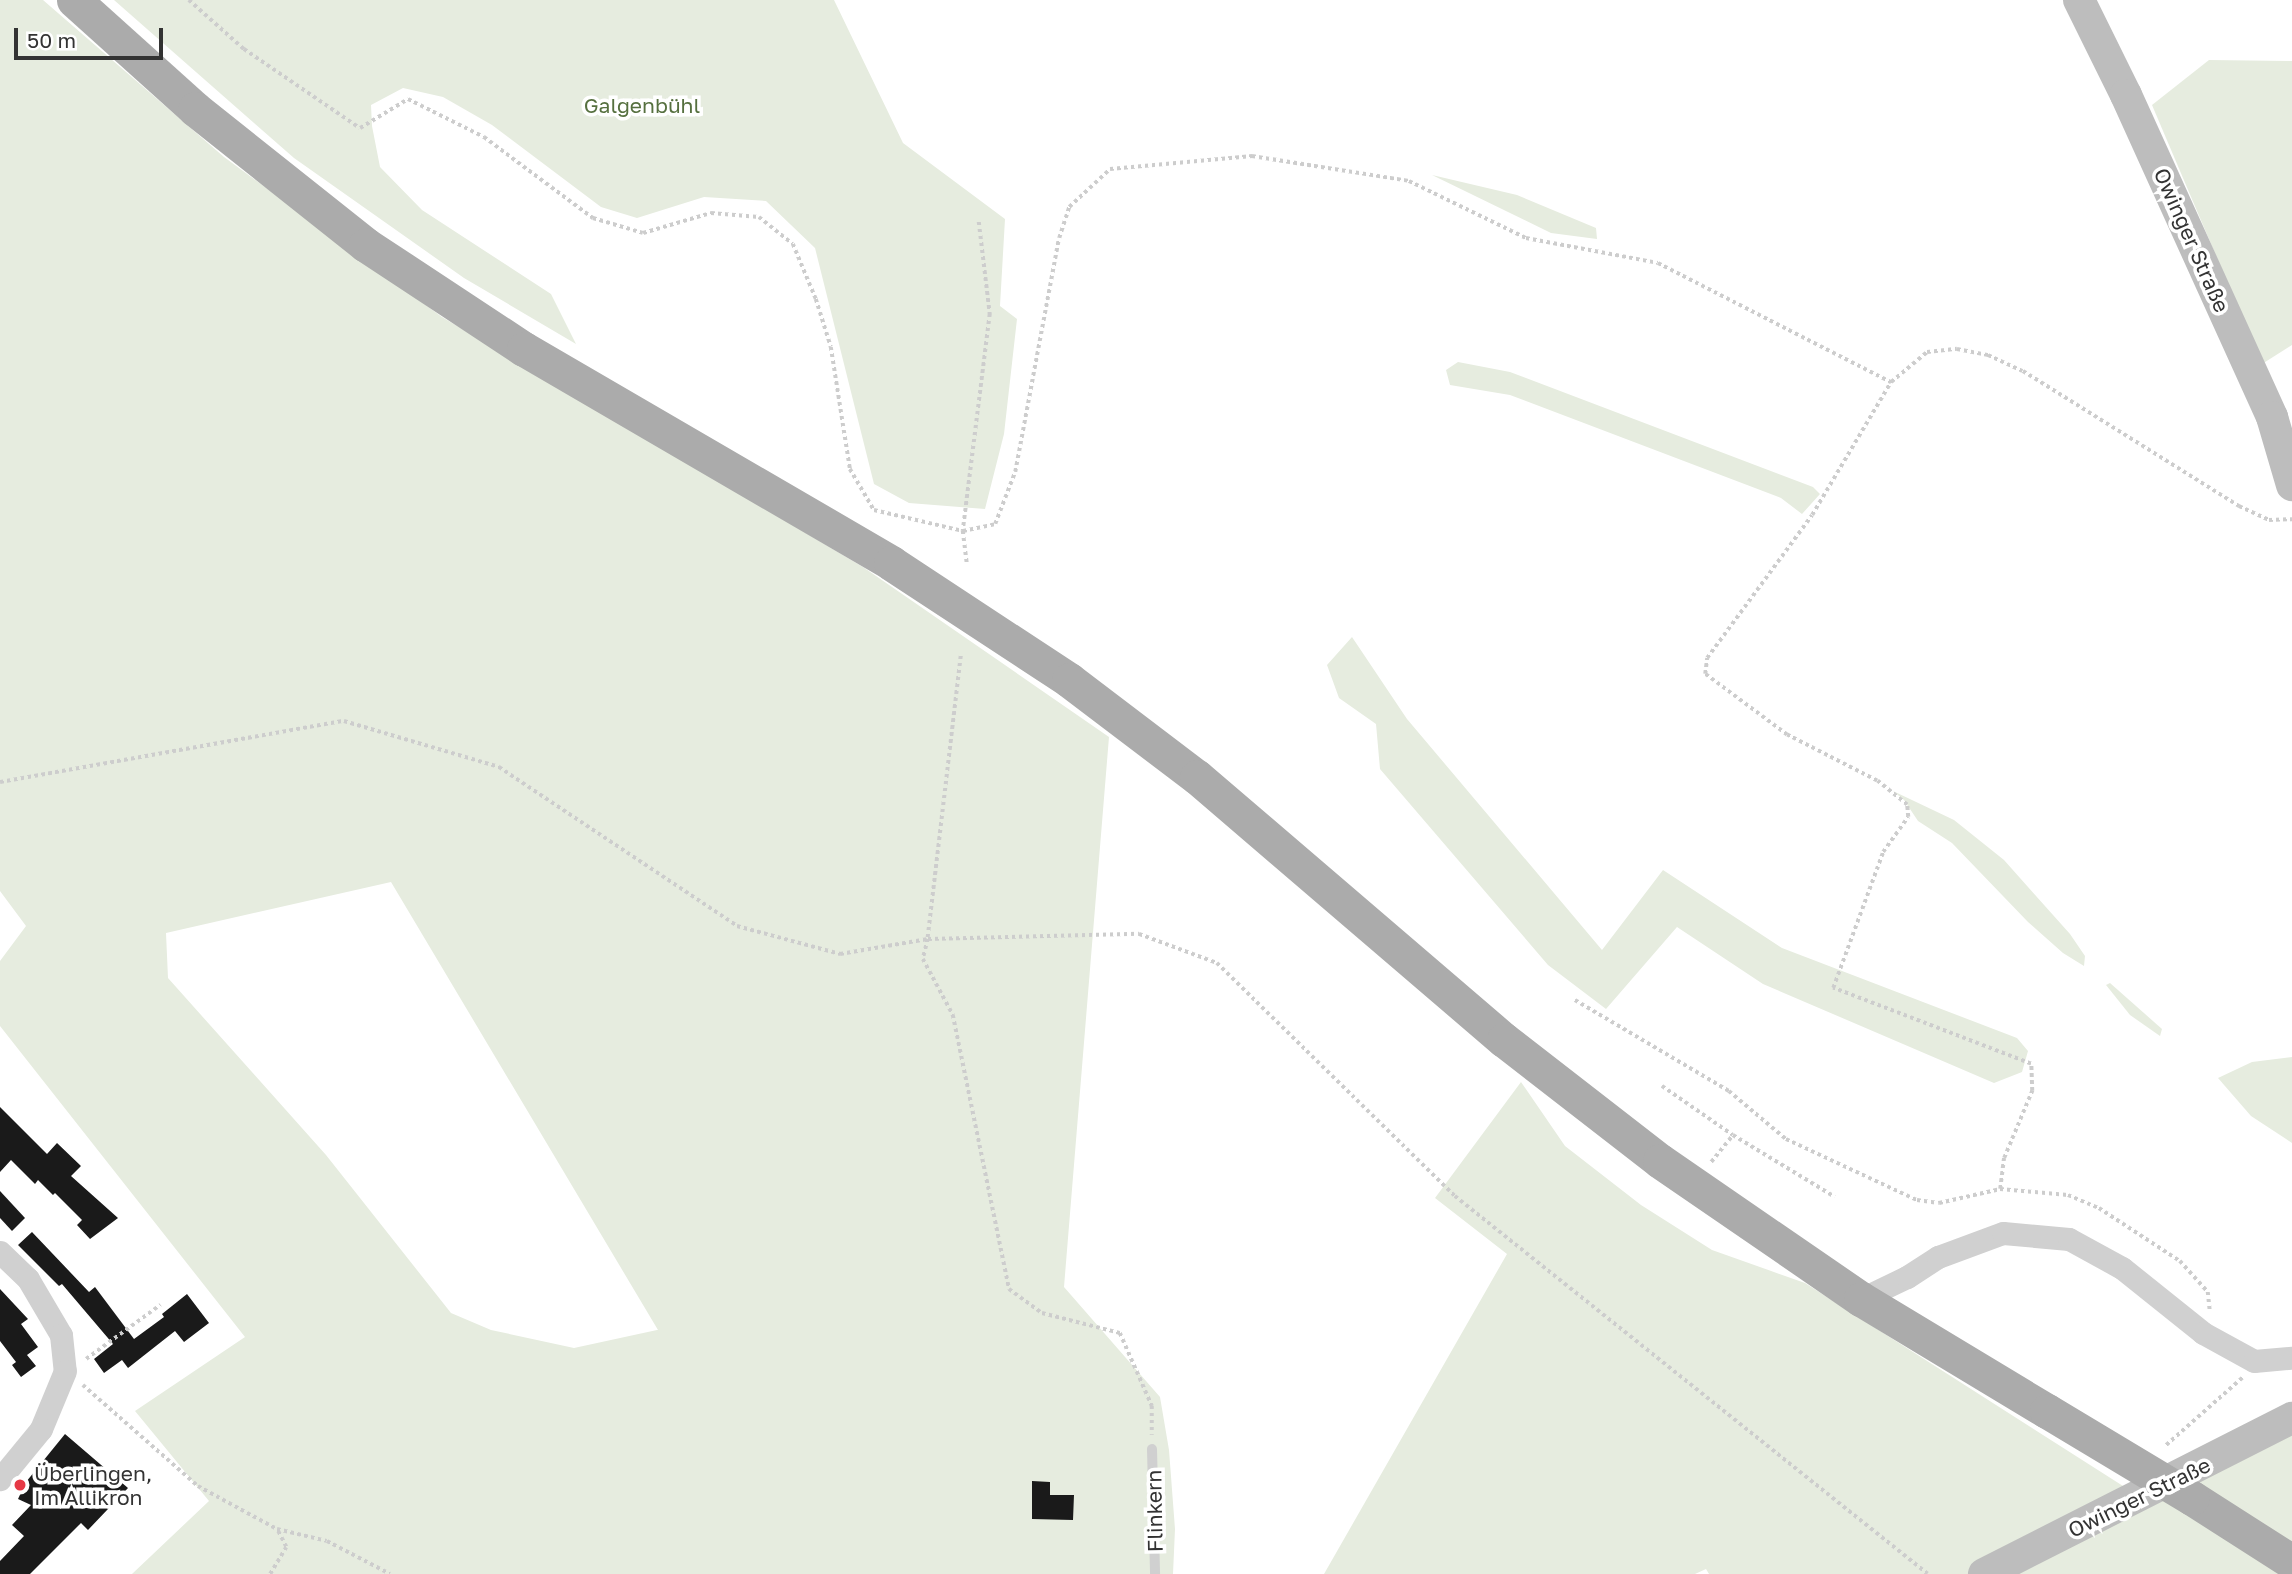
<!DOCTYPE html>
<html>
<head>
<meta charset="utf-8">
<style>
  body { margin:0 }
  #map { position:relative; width:2292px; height:1574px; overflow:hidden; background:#fff; font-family:"Golos Text",sans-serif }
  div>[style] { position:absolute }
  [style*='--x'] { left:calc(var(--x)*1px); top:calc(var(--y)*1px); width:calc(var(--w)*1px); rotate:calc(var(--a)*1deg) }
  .green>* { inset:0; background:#e6ecdf }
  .building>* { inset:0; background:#1a1a1a }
  .path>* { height:3.5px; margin-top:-1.75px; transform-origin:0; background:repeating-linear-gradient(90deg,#cdcdcd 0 3.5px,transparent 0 7px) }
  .lane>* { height:10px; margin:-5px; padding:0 5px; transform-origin:5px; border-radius:5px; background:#d0d0d0 }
  .street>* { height:23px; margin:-11.5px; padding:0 11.5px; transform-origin:11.5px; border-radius:11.5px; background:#d0d0d0 }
  .secondary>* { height:32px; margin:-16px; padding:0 16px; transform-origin:16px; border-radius:16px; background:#bdbdbd }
  .primary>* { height:35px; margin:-17.5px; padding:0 17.5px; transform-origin:17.5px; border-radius:17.5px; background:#ababab }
  .primary-bridge>* { height:35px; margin:-17.5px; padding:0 17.5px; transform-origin:17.5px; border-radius:17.5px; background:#ababab }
  .dots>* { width:19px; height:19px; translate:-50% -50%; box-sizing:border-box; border:4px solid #fff; border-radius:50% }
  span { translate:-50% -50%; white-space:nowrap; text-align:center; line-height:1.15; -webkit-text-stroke:7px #fff; paint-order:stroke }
  .park-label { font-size:21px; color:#56703f }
  .street-label { font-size:21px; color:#333 }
  .poi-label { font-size:21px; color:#333 }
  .left { translate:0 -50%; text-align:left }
  .scale { position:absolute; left:14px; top:28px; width:149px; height:32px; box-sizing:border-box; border:4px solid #333; border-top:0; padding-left:9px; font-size:21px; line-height:24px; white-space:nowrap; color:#333; -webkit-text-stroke:5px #fff; paint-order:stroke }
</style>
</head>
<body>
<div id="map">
  <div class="green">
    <i style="clip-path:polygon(evenodd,0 0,43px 0,224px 157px,442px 317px,863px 567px,1109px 737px,1064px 1287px,1160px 1397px,1169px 1450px,1175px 1529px,1173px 1574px,132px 1574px,209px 1501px,135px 1411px,245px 1337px,0 1026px,0 961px,26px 926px,0 891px,0 0,391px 882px,658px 1330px,657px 1330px,574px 1348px,491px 1330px,451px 1313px,326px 1155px,168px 978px,166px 933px,391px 882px)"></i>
    <i style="clip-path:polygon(114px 0,834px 0,903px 143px,1005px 219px,1000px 306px,1017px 319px,1004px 434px,985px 509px,909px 503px,874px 484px,815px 248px,766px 201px,704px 197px,637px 218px,601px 207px,492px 125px,443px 97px,403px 88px,371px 105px,372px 126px,380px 167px,422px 210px,551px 294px,576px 344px,464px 278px,294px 158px)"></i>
    <i style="clip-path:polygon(2209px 60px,2292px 61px,2292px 345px,2262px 364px,2152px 105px)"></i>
    <i style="clip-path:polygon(1432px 175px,1517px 195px,1596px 228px,1597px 239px,1551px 233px)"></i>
    <i style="clip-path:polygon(1458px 362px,1510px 372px,1813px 487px,1820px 494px,1802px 514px,1781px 498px,1510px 395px,1450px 385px,1446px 370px)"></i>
    <i style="clip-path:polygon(1352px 637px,1407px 719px,1602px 950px,1663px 870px,1782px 948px,2017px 1038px,2028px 1051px,2022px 1072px,1994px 1083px,1763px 984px,1677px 927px,1606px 1009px,1548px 965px,1380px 769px,1376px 724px,1339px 698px,1327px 665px)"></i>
    <i style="clip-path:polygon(1893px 791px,1954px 820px,2004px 860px,2070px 934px,2085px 956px,2084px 966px,2063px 953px,2028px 922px,1952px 843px,1918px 821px,1904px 800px)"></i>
    <i style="clip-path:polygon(2110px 983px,2162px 1029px,2160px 1036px,2130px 1015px,2106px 985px)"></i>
    <i style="clip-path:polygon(2292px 1057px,2292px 1143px,2251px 1116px,2218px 1078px,2252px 1062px)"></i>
    <i style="clip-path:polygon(1521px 1082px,1565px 1146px,1641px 1205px,1712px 1250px,1805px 1283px,2134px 1493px,1974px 1574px,1709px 1574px,1706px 1569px,1695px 1574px,1324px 1574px,1507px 1254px,1435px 1198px)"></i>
    <i style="clip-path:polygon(2292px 1435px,2292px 1574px,2006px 1574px)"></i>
  </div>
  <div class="building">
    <i style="clip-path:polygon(0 1107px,47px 1154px,57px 1143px,81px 1166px,71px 1176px,118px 1218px,90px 1239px,77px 1225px,82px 1220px,55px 1193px,53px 1195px,38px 1180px,35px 1184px,11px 1160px,0 1172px)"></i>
    <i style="clip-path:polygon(0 1191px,25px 1218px,12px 1231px,0 1218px)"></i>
    <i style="clip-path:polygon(32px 1232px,89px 1292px,95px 1287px,134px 1339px,164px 1317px,162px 1314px,187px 1294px,209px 1323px,184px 1342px,175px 1331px,128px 1368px,122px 1360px,104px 1373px,94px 1359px,113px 1344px,62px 1284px,59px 1286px,18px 1245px)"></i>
    <i style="clip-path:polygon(0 1289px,28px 1319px,21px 1324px,38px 1347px,27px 1355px,36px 1366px,21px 1377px,12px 1365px,16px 1362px,0 1341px)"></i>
    <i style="clip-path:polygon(65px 1434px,128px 1488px,88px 1530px,81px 1523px,30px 1574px,0 1574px,0 1561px,24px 1536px,12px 1525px,31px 1505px,18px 1499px,26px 1482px)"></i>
    <i style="clip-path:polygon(1032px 1481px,1050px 1482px,1050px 1495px,1074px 1495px,1073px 1520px,1032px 1519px)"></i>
  </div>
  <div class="path">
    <i style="--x:189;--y:0;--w:74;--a:41.7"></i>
    <i style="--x:244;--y:49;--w:140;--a:34.3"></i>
    <i style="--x:360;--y:128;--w:56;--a:-31.1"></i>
    <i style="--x:408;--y:99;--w:85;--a:26.6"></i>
    <i style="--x:484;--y:137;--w:136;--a:36.6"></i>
    <i style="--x:593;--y:218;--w:52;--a:16.7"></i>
    <i style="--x:643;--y:233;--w:71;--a:-16.4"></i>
    <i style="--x:711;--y:213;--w:48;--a:4.8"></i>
    <i style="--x:759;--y:217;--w:43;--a:38.5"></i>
    <i style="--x:793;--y:244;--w:60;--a:67.3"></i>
    <i style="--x:816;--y:299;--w:50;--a:72.6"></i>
    <i style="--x:831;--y:347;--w:123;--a:81.1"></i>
    <i style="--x:850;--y:469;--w:48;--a:59.7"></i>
    <i style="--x:874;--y:510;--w:91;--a:13.3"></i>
    <i style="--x:963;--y:531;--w:34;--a:83"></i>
    <i style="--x:979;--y:222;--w:93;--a:83.2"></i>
    <i style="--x:990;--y:314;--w:219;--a:97.1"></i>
    <i style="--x:963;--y:531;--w:33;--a:-12"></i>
    <i style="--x:995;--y:524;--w:56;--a:-69"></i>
    <i style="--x:1015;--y:472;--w:238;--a:-79.4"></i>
    <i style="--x:1059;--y:238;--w:33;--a:-72"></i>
    <i style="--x:1069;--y:207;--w:56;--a:-42.8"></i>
    <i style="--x:1110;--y:169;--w:143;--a:-5.2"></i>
    <i style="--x:1252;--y:156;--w:159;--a:9"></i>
    <i style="--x:1409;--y:181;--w:130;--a:26"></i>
    <i style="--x:1526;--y:238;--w:134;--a:10.7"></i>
    <i style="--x:1658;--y:263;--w:262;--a:27.1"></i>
    <i style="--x:961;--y:656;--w:285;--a:96.7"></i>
    <i style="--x:928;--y:939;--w:211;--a:-1.4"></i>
    <i style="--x:1139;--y:934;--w:83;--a:20.4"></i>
    <i style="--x:1217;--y:963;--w:333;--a:44.4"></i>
    <i style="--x:1455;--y:1196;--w:605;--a:38.63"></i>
    <i style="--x:0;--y:782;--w:349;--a:-10.1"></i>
    <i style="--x:344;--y:721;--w:162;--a:16.5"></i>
    <i style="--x:499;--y:767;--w:286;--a:33.7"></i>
    <i style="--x:737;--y:926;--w:107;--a:15.2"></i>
    <i style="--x:840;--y:954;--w:89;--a:-9.7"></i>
    <i style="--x:928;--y:939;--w:21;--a:104"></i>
    <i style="--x:923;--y:959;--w:64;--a:61.8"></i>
    <i style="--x:953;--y:1015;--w:280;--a:78.4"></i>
    <i style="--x:1009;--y:1289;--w:41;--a:36"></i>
    <i style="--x:1042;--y:1313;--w:81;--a:14.4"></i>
    <i style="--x:1120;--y:1333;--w:80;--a:66.3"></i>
    <i style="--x:1152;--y:1406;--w:29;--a:90"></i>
    <i style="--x:1575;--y:1000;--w:179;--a:30.6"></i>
    <i style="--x:1729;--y:1091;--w:75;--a:40.1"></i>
    <i style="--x:1786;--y:1139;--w:145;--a:25"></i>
    <i style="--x:1917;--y:1200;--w:22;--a:8"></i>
    <i style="--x:1939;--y:1203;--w:63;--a:-12.9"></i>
    <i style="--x:2000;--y:1189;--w:68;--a:5"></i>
    <i style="--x:2068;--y:1195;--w:34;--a:23"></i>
    <i style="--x:2099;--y:1208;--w:97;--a:33.2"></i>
    <i style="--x:2180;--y:1261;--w:42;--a:47.9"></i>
    <i style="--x:2208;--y:1292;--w:20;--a:84"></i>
    <i style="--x:1662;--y:1086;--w:86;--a:34.6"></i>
    <i style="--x:1711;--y:1162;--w:35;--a:-51"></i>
    <i style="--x:1733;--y:1135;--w:119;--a:31.3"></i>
    <i style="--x:2000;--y:1189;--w:31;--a:-83"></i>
    <i style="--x:2004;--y:1158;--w:73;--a:-67.3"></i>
    <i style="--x:2032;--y:1091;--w:27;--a:-92"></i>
    <i style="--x:2031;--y:1064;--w:212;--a:-159"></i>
    <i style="--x:1833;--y:988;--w:145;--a:-69.8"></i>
    <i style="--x:1883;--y:852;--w:43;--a:-54.5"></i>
    <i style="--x:1908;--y:817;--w:12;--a:-95"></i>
    <i style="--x:1907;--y:805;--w:38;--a:-141"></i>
    <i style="--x:1877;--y:781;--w:101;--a:-152.9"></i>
    <i style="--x:1787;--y:735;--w:102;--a:-143.4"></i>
    <i style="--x:1705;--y:674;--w:16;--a:-83"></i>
    <i style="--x:1707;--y:658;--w:177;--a:-53.7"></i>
    <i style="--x:1812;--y:515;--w:155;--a:-59.3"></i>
    <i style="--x:1891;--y:382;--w:47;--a:-39.8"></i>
    <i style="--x:1927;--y:352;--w:30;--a:-6"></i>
    <i style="--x:1957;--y:349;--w:32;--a:11"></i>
    <i style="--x:1988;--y:355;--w:38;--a:25"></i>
    <i style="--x:2023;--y:371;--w:255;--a:32"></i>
    <i style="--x:2239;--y:506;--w:33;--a:25"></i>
    <i style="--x:2269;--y:520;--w:23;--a:-2"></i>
    <i style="--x:86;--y:1359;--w:92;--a:-36.1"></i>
    <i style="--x:83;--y:1385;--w:153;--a:41.3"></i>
    <i style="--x:198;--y:1486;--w:90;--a:28.6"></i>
    <i style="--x:277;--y:1529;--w:51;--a:13.5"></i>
    <i style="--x:327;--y:1541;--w:71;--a:27.6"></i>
    <i style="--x:2166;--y:1445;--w:103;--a:-41.4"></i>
    <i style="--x:270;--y:1574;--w:31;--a:-59"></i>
    <i style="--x:286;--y:1547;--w:20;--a:-117"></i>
  </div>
  <div class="lane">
    <i style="--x:1152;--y:1449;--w:125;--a:88.6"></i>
  </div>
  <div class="street">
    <i style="--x:0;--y:1252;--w:39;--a:44"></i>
    <i style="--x:28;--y:1279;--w:65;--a:59.5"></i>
    <i style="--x:61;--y:1335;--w:36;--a:84"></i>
    <i style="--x:65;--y:1371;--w:63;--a:112.5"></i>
    <i style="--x:41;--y:1429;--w:65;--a:129.4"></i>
    <i style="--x:1861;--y:1299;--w:51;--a:-25.6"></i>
    <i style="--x:1907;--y:1277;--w:37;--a:-33"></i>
    <i style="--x:1938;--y:1257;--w:69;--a:-20.3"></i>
    <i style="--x:2003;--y:1233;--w:66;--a:5.2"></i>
    <i style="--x:2069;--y:1239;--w:60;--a:28.7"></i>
    <i style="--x:2122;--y:1268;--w:104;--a:38.7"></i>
    <i style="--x:2203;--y:1333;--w:58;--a:28.8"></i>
    <i style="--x:2254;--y:1361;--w:38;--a:-5"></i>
  </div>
  <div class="secondary">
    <i style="--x:2079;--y:0;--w:106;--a:63.7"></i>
    <i style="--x:2126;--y:95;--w:354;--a:65.6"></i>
    <i style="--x:2272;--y:417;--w:71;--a:73.6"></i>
    <i style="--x:1984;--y:1574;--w:345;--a:-26.9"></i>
  </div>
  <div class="primary">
    <i style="--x:74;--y:0;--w:163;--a:42"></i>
    <i style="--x:195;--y:109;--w:218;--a:38.5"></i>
    <i style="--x:366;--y:245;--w:189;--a:33.4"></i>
    <i style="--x:524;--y:349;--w:425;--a:30.2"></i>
    <i style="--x:891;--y:563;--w:213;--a:33.3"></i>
    <i style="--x:1069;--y:680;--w:161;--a:37.2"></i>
    <i style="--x:1197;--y:777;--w:404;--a:40.6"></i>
    <i style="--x:1504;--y:1040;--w:197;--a:37.8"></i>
    <i style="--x:1660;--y:1161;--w:244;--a:34.5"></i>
    <i style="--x:1861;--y:1299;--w:217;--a:31.1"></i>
    <i style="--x:2192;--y:1498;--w:119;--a:32.6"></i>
  </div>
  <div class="primary-bridge">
    <i style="--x:2047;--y:1411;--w:169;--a:31"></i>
  </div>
  <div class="dots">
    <i style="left:20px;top:1485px;background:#e63946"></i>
  </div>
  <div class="park-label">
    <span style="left:642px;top:105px">Galgenbühl</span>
  </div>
  <div class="street-label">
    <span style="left:2192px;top:240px;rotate:66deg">Owinger Straße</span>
    <span style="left:2139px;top:1497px;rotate:-26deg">Owinger Straße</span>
    <span style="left:1154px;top:1511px;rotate:-91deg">Flinkern</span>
  </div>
  <div class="poi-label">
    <span class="left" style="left:34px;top:1485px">Überlingen,<br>Im Allikron</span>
  </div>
  <div class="scale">50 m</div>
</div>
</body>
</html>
